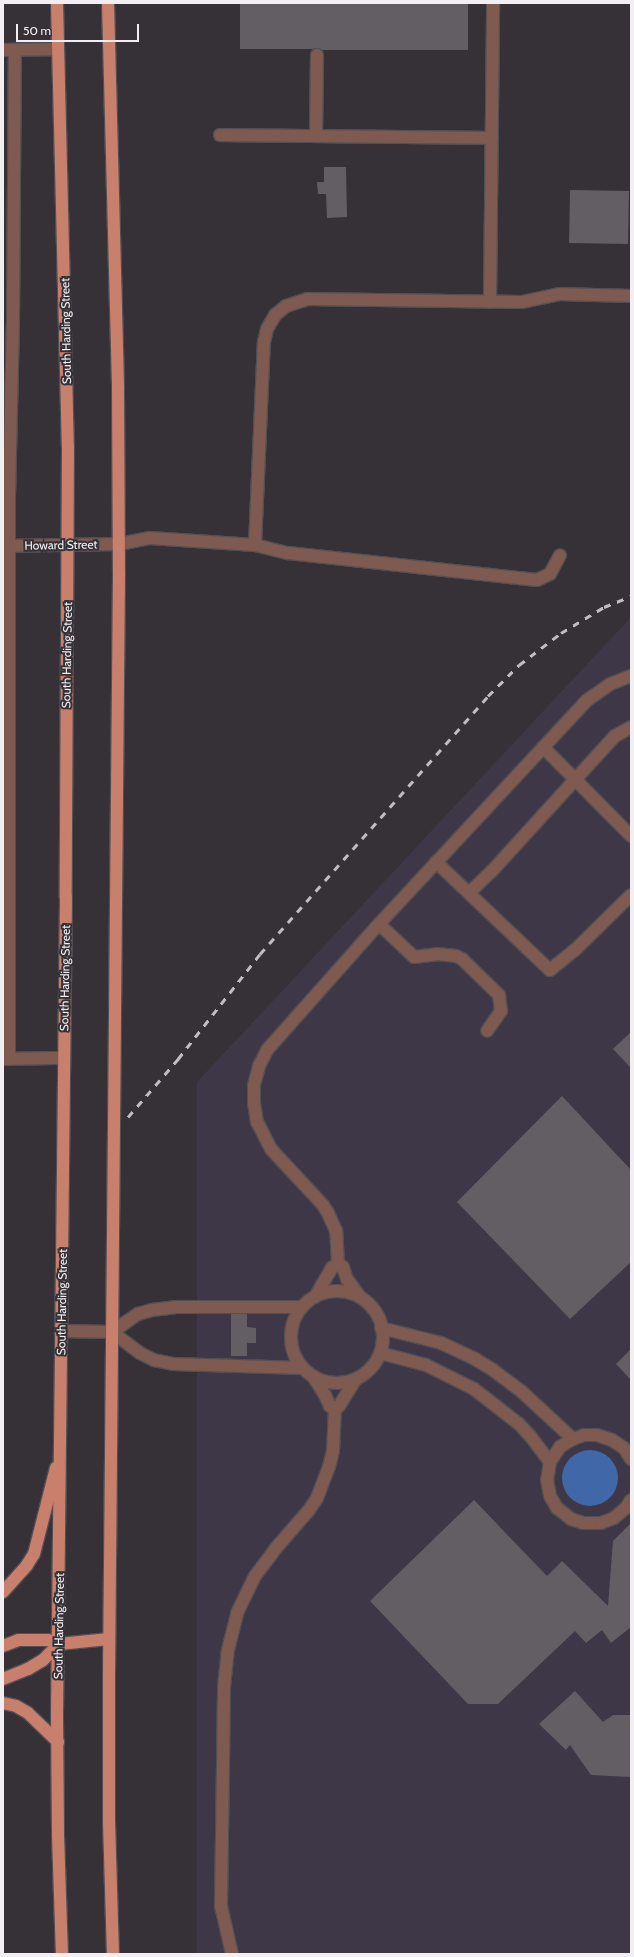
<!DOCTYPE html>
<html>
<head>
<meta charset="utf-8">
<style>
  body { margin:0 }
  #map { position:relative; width:634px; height:1957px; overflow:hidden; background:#353136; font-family:Cabin,sans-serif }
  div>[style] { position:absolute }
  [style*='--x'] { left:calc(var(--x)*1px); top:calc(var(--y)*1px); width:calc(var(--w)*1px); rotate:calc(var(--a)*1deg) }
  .industrial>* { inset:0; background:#3e3747 }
  .water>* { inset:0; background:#4067a8 }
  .round { border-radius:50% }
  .building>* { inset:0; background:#635e64; transform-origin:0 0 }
  .roads { filter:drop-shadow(1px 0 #534f54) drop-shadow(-1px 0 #534f54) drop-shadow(0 1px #534f54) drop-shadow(0 -1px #534f54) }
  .minor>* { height:12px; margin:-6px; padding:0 6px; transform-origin:6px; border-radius:6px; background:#7e5a50 }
  .minor>.ring { margin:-6px; padding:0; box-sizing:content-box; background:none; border:12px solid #7e5a50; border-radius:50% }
  .major>* { height:12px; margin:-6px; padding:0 6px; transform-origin:6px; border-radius:6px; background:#c87f6b }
  .rail>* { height:3px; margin-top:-1.5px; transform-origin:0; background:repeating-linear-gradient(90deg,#c0bec1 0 7px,transparent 0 14px) }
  span { translate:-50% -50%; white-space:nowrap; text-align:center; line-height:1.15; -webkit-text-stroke:4px #353136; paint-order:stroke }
  .street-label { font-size:12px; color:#f1eff2 }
  .frame { position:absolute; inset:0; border:4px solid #f1eff2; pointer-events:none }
  .scale { position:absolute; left:16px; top:24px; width:123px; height:18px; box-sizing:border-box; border:2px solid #f1eff2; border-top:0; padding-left:5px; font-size:12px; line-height:14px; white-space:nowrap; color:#f1eff2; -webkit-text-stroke:3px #353136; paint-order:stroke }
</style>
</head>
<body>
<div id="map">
  <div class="industrial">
    <i style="clip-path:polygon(631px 617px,631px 1954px,197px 1954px,197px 1082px)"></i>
  </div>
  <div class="water">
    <i class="round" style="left:562px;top:1450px;width:56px;height:56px"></i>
  </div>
  <div class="building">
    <i style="clip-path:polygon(240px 3px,468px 3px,468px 50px,322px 50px,317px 48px,312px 49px,240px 49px)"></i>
    <i style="clip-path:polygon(324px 167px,346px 167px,347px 217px,327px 218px,326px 194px,318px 194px,317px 182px,324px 182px)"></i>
    <i style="left:570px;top:190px;width:59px;height:53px;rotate:1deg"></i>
    <i style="clip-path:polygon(631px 1032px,631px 1068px,613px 1049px)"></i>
    <i style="clip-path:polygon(562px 1096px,631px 1170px,631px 1262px,570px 1319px,457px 1202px)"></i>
    <i style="clip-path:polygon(231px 1314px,247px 1314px,247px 1327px,256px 1328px,256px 1343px,247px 1343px,247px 1356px,231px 1356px)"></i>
    <i style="clip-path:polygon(631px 1349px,631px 1380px,616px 1364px)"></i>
    <i style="clip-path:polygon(474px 1500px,547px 1576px,562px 1561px,608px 1606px,613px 1541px,631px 1523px,631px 1627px,611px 1643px,602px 1630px,586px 1643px,575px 1631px,498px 1704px,468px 1704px,370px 1601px)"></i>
    <i style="clip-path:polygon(575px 1691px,603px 1722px,613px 1715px,631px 1715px,631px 1777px,591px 1775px,570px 1745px,566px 1750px,539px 1724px)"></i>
  </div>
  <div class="roads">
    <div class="minor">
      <i style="--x:3;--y:50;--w:55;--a:-1"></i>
      <i style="--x:220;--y:135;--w:272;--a:0.6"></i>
      <i style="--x:316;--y:136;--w:81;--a:-89.3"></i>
      <i style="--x:490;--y:302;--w:299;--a:-89.4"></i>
      <i style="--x:255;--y:545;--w:34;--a:14"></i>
      <i style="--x:288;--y:553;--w:250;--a:6.2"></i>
      <i style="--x:537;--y:580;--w:14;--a:-25"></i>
      <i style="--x:550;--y:574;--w:21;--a:-62"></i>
      <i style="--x:3;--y:546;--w:116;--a:-1"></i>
      <i style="--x:119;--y:544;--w:32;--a:-11"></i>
      <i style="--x:150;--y:538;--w:105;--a:3.8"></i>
      <i style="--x:255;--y:545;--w:203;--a:-87.5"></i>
      <i style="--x:264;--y:342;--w:13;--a:-77"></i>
      <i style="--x:267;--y:329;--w:16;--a:-60"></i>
      <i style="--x:275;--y:315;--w:14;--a:-39"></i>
      <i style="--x:286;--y:306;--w:22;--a:-18"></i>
      <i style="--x:307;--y:299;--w:215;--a:0.8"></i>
      <i style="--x:522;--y:302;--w:38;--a:-12"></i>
      <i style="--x:559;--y:294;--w:72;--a:1.6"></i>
      <i style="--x:543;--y:747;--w:125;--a:45.3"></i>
      <i style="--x:436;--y:862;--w:157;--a:43.5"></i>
      <i style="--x:550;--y:970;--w:32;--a:-39"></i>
      <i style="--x:575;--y:950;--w:78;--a:-44.5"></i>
      <i style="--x:469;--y:893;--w:32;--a:-44"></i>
      <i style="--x:492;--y:871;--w:183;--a:-47.7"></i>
      <i style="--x:615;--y:736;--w:18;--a:-29"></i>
      <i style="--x:379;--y:924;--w:48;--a:43.3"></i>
      <i style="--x:414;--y:957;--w:23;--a:-7"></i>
      <i style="--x:437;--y:954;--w:19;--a:6"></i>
      <i style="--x:456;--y:956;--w:7;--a:27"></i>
      <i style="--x:462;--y:959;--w:52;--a:44.2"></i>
      <i style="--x:499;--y:995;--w:16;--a:83"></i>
      <i style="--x:501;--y:1011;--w:24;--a:125"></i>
      <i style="--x:3;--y:1059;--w:60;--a:-1"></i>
      <i style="--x:9;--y:1059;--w:562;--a:-90"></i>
      <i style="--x:9;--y:497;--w:176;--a:-88.7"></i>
      <i style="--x:13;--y:321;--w:271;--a:-89.6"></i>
      <i style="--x:338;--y:1264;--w:33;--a:-93"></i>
      <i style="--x:336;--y:1231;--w:20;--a:-114"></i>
      <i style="--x:328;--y:1213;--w:9;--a:-122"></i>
      <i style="--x:323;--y:1205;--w:76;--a:-132.9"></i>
      <i style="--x:271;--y:1149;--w:30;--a:-117"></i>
      <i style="--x:257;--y:1122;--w:19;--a:-99"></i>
      <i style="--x:254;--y:1103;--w:18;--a:-90"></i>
      <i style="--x:254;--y:1085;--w:20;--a:-75"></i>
      <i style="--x:259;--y:1066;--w:18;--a:-63"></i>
      <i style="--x:267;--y:1050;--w:169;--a:-48.4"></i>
      <i style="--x:379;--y:924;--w:304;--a:-47.1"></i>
      <i style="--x:586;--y:701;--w:29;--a:-35"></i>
      <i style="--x:610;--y:684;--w:22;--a:-21"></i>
      <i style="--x:338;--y:1264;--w:6;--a:31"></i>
      <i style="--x:343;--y:1267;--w:13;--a:72"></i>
      <i style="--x:347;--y:1279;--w:22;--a:54"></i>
      <i class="ring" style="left:291px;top:1291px;width:80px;height:80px"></i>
      <i style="--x:315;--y:1297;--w:34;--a:-60"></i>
      <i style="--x:332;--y:1268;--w:7;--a:-34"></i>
      <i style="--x:381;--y:1328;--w:62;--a:14"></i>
      <i style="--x:441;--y:1343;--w:38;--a:25"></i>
      <i style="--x:475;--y:1359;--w:21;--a:31"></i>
      <i style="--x:493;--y:1370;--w:35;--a:37"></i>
      <i style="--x:521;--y:1391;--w:71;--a:42.7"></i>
      <i style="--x:62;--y:1331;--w:50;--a:1.1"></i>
      <i style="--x:112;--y:1332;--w:32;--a:-35"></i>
      <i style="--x:138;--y:1314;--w:15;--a:-16"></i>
      <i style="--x:152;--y:1310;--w:23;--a:-7"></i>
      <i style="--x:175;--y:1307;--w:127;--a:0"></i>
      <i style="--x:112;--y:1332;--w:35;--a:37"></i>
      <i style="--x:140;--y:1353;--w:16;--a:27"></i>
      <i style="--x:154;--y:1360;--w:19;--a:12"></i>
      <i style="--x:173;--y:1364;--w:129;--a:1.8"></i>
      <i style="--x:380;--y:1353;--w:48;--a:14.6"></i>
      <i style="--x:426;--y:1365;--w:54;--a:26.6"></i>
      <i style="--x:474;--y:1389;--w:57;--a:37.9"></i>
      <i style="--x:519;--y:1424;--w:18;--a:47"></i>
      <i style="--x:531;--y:1437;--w:31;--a:53"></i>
      <i style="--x:313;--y:1376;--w:22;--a:58"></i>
      <i style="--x:325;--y:1395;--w:12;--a:66"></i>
      <i style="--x:330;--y:1406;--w:6;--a:31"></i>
      <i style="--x:335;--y:1409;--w:5;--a:-37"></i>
      <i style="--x:339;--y:1406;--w:32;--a:-58"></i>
      <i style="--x:631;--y:1459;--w:13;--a:-122"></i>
      <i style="--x:624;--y:1448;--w:14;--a:-146"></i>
      <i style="--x:612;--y:1440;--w:16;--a:-162"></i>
      <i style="--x:597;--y:1435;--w:13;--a:180"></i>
      <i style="--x:584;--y:1435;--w:14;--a:159"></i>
      <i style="--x:571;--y:1440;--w:13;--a:148"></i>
      <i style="--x:560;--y:1447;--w:18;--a:124"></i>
      <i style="--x:550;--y:1462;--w:18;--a:99"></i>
      <i style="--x:547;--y:1480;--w:16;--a:79"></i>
      <i style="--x:550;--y:1496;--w:14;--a:60"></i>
      <i style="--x:557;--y:1508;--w:18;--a:38"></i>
      <i style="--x:571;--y:1519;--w:13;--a:18"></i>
      <i style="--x:583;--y:1523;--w:18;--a:0"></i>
      <i style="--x:601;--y:1523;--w:14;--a:-21"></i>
      <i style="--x:614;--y:1518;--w:16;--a:-40"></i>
      <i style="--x:626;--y:1508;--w:9;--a:-58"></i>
      <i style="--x:232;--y:1954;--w:49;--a:-102.9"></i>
      <i style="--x:221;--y:1906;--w:219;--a:-89.2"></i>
      <i style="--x:224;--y:1687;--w:37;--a:-84"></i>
      <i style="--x:228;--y:1650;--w:38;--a:-76"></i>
      <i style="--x:237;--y:1613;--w:41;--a:-64.1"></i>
      <i style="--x:255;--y:1576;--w:35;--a:-53"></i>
      <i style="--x:276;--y:1548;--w:50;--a:-49"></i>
      <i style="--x:309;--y:1510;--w:14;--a:-56"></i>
      <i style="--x:317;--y:1498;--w:33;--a:-69"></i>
      <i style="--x:329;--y:1467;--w:16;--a:-76"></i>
      <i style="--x:333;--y:1451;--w:42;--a:-87.3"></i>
    </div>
    <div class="major">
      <i style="--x:57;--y:3;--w:444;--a:88.6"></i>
      <i style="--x:68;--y:447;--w:450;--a:90.3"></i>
      <i style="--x:66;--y:897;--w:820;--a:90.63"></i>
      <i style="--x:57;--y:1717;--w:118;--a:89.5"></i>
      <i style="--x:58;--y:1835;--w:119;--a:88.1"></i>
      <i style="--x:108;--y:3;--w:386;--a:88.5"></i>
      <i style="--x:118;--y:389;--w:185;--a:89.7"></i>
      <i style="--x:119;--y:574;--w:1104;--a:90.52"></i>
      <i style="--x:109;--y:1678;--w:143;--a:90"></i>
      <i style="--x:109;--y:1821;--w:133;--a:88.3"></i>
      <i style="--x:3;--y:1592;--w:36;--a:-48"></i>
      <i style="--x:27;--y:1565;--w:13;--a:-58"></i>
      <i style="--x:34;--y:1554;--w:89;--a:-75.7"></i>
      <i style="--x:3;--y:1646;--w:17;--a:-21"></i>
      <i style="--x:19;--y:1640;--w:29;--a:0"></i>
      <i style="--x:48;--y:1640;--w:12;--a:20"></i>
      <i style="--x:59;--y:1644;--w:50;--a:-5.7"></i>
      <i style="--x:3;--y:1679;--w:27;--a:-22"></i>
      <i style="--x:28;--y:1669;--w:17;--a:-31"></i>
      <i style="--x:43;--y:1660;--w:23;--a:-45"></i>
      <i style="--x:3;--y:1703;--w:13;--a:13"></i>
      <i style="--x:16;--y:1706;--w:14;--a:30"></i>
      <i style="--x:28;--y:1713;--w:42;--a:44"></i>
    </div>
  </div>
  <div class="rail">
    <i style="--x:128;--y:1117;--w:77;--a:-49.2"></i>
    <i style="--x:178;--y:1059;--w:133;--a:-52"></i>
    <i style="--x:260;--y:954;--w:344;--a:-48.5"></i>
    <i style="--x:488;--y:696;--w:44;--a:-45"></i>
    <i style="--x:519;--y:665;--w:53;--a:-37.3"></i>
    <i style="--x:561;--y:633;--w:50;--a:-31.2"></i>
    <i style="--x:604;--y:607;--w:29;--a:-22"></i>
  </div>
  <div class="street-label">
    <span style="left:66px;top:331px;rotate:-91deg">South Harding Street</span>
    <span style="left:61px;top:545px;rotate:-1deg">Howard Street</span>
    <span style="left:67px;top:655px;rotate:-89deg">South Harding Street</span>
    <span style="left:65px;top:978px;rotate:-89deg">South Harding Street</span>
    <span style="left:62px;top:1302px;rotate:-89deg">South Harding Street</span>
    <span style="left:59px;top:1626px;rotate:-89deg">South Harding Street</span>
  </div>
  <div class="frame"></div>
  <div class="scale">50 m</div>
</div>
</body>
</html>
